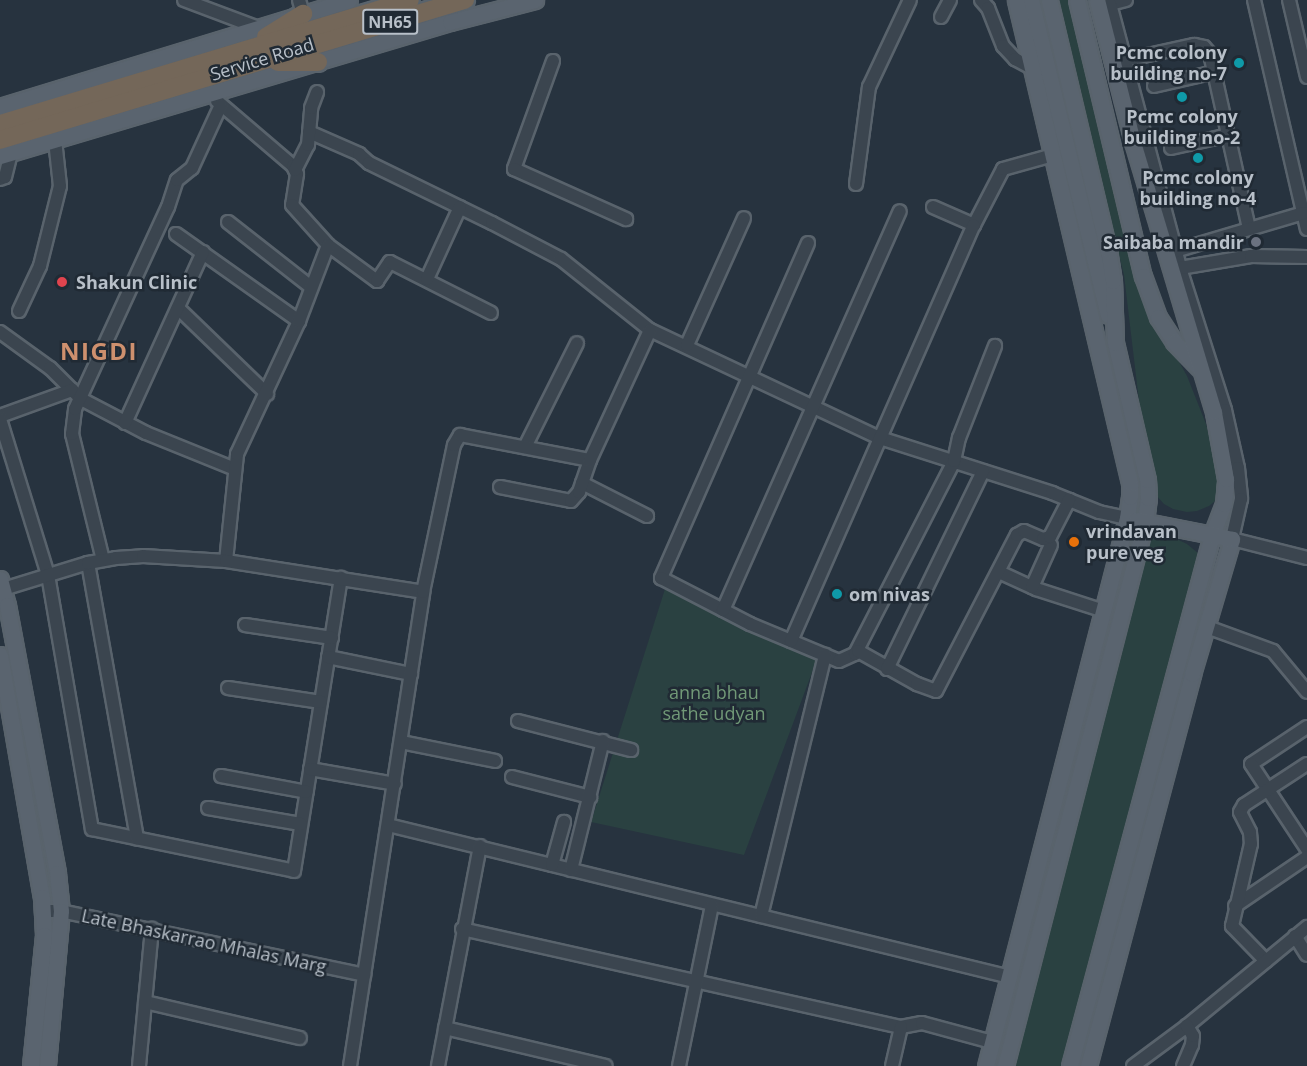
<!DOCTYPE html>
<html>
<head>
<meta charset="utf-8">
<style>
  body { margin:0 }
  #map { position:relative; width:1307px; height:1066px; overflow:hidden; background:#27333f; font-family:"Open Sans",sans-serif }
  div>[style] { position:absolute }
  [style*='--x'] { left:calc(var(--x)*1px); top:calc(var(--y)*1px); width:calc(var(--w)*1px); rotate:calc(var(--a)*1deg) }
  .green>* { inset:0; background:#2a4141 }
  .roads { filter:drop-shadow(2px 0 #59636c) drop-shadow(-2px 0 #59636c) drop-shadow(0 2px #59636c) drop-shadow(0 -2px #59636c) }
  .minor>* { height:12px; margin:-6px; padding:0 6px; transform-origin:6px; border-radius:6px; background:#3b454f }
  .major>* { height:15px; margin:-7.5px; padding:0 7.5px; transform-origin:7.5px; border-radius:7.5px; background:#5a646f }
  .highway>* { height:18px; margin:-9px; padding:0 9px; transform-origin:9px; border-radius:9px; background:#746759 }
  .dots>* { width:16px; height:16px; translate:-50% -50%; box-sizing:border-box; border:3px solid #202a34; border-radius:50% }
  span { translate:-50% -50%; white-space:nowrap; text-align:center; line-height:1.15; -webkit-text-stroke:5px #202a34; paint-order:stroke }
  .shield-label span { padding:2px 4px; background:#202a34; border:2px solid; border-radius:4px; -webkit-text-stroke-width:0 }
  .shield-label { font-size:16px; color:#b8c0c9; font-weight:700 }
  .poi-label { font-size:18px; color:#b8c0c9; font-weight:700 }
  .right { translate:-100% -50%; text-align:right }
  .left { translate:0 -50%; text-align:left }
  .street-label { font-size:18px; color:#b8c0c9 }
  .park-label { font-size:18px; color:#719977 }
  .district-label { font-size:24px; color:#ce906e; font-weight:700; letter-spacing:1.5px }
</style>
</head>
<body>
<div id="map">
  <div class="green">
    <i style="clip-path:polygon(1059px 0,1076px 0,1161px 329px,1187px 376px,1206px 424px,1218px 465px,1220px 497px,1209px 506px,1197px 511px,1187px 512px,1173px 509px,1164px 504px,1155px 494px,1144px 443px,1124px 275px,1074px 77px)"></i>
    <i style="clip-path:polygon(1155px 535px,1170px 536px,1187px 544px,1198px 553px,1196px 575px,1067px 1066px,1012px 1066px,1146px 536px)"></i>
    <i style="clip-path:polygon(665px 589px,797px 652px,817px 659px,744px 855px,591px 822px)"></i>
  </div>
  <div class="roads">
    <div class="minor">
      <i style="--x:184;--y:0;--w:80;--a:20.5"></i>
      <i style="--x:299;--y:0;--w:15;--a:74"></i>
      <i style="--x:981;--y:0;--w:11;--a:49"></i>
      <i style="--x:988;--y:8;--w:41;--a:68.5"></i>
      <i style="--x:1003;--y:46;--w:18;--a:47"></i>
      <i style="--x:1015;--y:59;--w:17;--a:28"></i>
      <i style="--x:1126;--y:0;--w:16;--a:166"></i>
      <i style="--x:1110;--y:4;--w:273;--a:75.1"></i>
      <i style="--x:1180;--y:268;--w:149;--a:72.4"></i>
      <i style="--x:1225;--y:410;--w:59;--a:77.4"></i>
      <i style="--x:1238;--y:468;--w:31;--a:84"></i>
      <i style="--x:1241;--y:499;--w:41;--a:102.7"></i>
      <i style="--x:1232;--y:539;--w:77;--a:14.2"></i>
      <i style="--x:1254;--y:0;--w:235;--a:77"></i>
      <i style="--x:1289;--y:0;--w:79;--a:76.8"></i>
      <i style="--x:941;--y:17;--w:19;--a:-62"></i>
      <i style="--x:1125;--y:60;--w:71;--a:-12.3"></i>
      <i style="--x:1194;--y:45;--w:10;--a:11"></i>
      <i style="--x:1204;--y:47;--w:9;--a:49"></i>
      <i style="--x:1210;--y:54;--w:179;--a:77.4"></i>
      <i style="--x:553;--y:61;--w:115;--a:109.9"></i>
      <i style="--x:514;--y:169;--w:123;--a:24.1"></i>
      <i style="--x:1154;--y:86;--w:63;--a:-12.9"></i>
      <i style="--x:217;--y:101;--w:100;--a:40.5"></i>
      <i style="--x:293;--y:166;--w:9;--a:63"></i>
      <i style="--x:297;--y:174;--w:31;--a:99"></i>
      <i style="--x:292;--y:205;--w:54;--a:48"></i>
      <i style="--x:328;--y:245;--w:61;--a:36.3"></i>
      <i style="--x:377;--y:281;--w:23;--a:-56"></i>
      <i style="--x:390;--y:262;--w:113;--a:26.8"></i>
      <i style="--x:309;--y:132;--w:55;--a:23.7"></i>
      <i style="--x:359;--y:154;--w:13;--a:42"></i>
      <i style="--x:369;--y:163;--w:137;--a:26"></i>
      <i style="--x:492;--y:223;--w:78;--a:27.6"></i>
      <i style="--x:561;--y:259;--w:114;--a:38.6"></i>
      <i style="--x:650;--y:330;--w:254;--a:25.2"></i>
      <i style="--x:880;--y:438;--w:181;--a:17.7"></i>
      <i style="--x:1052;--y:493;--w:51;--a:22"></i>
      <i style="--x:1099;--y:512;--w:29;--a:12"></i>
      <i style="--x:1171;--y:148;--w:59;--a:-12.6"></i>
      <i style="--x:295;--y:170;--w:28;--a:-63"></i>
      <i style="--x:308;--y:145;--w:37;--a:-85"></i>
      <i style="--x:311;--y:108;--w:17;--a:-69"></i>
      <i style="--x:0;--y:179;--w:5;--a:-22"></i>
      <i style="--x:5;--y:177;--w:25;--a:-76"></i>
      <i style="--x:856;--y:184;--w:98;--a:-82.4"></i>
      <i style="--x:869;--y:87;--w:96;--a:-64.8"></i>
      <i style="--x:933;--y:207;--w:45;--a:23.7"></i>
      <i style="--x:974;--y:225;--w:63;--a:-62.6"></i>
      <i style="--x:1003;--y:169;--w:52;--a:-15.6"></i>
      <i style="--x:228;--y:222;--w:105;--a:38.1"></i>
      <i style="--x:176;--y:234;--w:151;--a:35.3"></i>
      <i style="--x:808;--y:243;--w:366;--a:113.7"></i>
      <i style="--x:661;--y:578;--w:100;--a:27.3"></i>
      <i style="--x:750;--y:624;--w:96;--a:22.6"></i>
      <i style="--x:839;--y:661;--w:17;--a:-24"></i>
      <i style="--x:855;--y:654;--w:217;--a:-62.8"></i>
      <i style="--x:954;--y:461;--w:24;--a:-78"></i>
      <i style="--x:959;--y:438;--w:99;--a:-68.6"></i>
      <i style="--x:1175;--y:251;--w:134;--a:-16.5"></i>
      <i style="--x:1180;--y:268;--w:72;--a:-9.6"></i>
      <i style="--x:1251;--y:256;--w:56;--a:1"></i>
      <i style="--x:427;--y:279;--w:79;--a:-65.4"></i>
      <i style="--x:178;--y:308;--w:124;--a:44"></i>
      <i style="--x:19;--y:311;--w:50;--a:-65"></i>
      <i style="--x:40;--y:266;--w:82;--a:-76"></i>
      <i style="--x:60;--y:186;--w:46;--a:-96.2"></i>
      <i style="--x:0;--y:332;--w:62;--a:35.8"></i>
      <i style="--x:50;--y:368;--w:44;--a:45"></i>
      <i style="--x:81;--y:399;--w:73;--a:27.6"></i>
      <i style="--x:146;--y:433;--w:96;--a:22"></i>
      <i style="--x:687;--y:345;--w:139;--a:-65.8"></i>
      <i style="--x:0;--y:416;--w:77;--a:-19.9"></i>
      <i style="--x:0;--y:419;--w:163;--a:72.9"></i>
      <i style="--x:48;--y:575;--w:258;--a:80.2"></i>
      <i style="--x:92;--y:829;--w:206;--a:11.7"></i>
      <i style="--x:294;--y:871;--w:297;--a:-80.9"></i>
      <i style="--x:125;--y:423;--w:188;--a:-65.5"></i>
      <i style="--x:525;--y:447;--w:116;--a:-63.4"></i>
      <i style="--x:582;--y:483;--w:73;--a:26.9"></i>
      <i style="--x:500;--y:487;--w:72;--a:11.2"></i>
      <i style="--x:571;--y:501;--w:12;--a:-48"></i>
      <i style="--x:579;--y:492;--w:34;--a:-71"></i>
      <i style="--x:103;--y:560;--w:130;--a:-103.8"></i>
      <i style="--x:72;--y:434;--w:25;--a:-83"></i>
      <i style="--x:75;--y:409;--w:222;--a:-65.3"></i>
      <i style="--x:168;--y:207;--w:28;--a:-72"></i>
      <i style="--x:177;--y:180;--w:19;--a:-39"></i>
      <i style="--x:192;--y:168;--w:69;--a:-65.3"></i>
      <i style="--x:226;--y:561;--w:108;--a:-84.1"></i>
      <i style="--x:237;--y:454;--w:147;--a:-65"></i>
      <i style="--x:299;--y:321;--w:81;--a:-69.1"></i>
      <i style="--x:88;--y:563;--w:280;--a:79.9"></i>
      <i style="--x:999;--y:572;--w:41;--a:24.7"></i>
      <i style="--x:1036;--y:589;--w:68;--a:17.9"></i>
      <i style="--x:1032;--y:587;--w:46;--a:-65.7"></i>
      <i style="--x:0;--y:590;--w:92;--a:-17.1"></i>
      <i style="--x:88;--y:563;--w:28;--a:-10"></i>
      <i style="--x:116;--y:558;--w:27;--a:-4"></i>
      <i style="--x:143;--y:556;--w:83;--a:3.4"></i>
      <i style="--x:226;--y:561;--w:199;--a:8.9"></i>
      <i style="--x:723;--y:610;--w:436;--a:-66.1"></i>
      <i style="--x:245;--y:625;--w:88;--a:8.5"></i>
      <i style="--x:1207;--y:627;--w:70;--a:20"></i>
      <i style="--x:1273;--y:651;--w:53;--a:50.3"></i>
      <i style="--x:791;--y:641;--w:454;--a:-66.3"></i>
      <i style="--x:858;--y:651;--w:68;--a:29.2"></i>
      <i style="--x:917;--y:684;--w:20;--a:20"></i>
      <i style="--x:936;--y:691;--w:176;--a:-62.6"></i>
      <i style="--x:1017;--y:535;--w:8;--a:-30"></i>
      <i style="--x:1024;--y:531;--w:21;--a:23"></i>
      <i style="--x:1043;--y:539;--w:7;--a:-16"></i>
      <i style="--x:1050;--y:537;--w:42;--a:-62.8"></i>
      <i style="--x:328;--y:657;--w:85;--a:11.6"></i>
      <i style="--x:887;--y:669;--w:220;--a:-64.1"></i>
      <i style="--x:228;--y:688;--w:94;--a:8.6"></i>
      <i style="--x:518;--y:721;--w:117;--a:14.4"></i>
      <i style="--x:1307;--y:727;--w:67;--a:146.5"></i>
      <i style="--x:1251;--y:764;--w:102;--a:56.6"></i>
      <i style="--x:401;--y:742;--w:96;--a:11.4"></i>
      <i style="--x:310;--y:769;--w:86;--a:10"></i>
      <i style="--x:221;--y:776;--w:87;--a:10.5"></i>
      <i style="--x:512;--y:777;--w:81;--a:14.4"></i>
      <i style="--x:208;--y:808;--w:94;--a:9.8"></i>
      <i style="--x:388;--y:825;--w:640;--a:13.73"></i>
      <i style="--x:552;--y:865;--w:45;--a:-74.4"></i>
      <i style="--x:571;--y:870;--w:133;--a:-76.1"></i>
      <i style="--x:1235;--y:906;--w:87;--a:-34.2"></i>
      <i style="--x:43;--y:911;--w:18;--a:0"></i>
      <i style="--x:61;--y:911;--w:310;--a:11.9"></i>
      <i style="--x:761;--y:916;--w:269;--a:-76.2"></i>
      <i style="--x:462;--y:929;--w:450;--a:12.6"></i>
      <i style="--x:901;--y:1027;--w:21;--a:-11"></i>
      <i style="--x:922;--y:1023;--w:73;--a:15.2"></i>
      <i style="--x:1295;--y:936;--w:22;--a:58"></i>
      <i style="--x:1266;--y:961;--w:49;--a:-134.2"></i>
      <i style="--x:1232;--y:926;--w:84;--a:-77"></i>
      <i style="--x:1251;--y:844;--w:12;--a:-95"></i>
      <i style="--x:1250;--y:832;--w:22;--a:-117"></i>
      <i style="--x:1240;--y:812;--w:8;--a:-60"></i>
      <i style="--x:1244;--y:805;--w:75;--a:-33.1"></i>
      <i style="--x:145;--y:1002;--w:159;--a:13.1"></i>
      <i style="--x:445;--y:1028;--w:165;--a:13.3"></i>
      <i style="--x:139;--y:1066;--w:138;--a:-84.6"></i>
      <i style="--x:350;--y:1066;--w:480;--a:-81.2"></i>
      <i style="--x:423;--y:592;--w:150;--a:-78.1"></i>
      <i style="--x:454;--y:445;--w:12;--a:-59"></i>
      <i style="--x:460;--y:435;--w:132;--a:10.9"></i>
      <i style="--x:590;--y:460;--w:143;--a:-65.2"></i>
      <i style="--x:438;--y:1066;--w:224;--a:-79.2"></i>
      <i style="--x:679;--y:1066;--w:164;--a:-78.4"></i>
      <i style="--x:892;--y:1066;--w:40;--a:-77"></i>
      <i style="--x:1133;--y:1066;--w:67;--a:-36.5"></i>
      <i style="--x:1187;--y:1026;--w:156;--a:-39.5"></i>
      <i style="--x:1183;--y:1066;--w:23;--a:-67"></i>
      <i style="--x:1192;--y:1045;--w:9;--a:-84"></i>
      <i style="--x:1193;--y:1036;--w:12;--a:-121"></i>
    </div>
    <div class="major">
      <i style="--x:1031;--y:0;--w:324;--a:76.3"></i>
      <i style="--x:1077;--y:0;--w:284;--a:76.6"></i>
      <i style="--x:1143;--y:276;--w:44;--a:69.9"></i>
      <i style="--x:1158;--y:317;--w:30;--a:57"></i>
      <i style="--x:1174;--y:342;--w:36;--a:46"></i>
      <i style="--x:0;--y:107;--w:365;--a:-17"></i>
      <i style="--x:0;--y:156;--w:470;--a:-16.6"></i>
      <i style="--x:450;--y:22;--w:88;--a:-14.5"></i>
      <i style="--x:0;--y:579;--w:27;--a:75"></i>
      <i style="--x:7;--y:605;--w:273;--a:79.4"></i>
      <i style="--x:57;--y:873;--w:38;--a:84"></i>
      <i style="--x:61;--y:911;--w:156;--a:95.2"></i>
      <i style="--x:0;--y:655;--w:246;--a:80.2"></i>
      <i style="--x:42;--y:897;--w:38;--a:87"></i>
      <i style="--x:44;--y:935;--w:132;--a:95.7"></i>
      <i style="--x:986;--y:1066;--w:566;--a:-75.57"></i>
      <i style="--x:1127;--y:518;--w:21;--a:-82"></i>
      <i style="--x:1130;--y:497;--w:14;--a:-90"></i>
      <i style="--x:1130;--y:483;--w:496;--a:-103.3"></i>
      <i style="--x:1005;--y:1066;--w:562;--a:-75.57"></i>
      <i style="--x:1145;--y:522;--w:24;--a:-83"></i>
      <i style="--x:1148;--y:498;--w:18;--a:-93"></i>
      <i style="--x:1147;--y:480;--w:141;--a:-103.1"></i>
      <i style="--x:1115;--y:343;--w:62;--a:-91.8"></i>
      <i style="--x:1113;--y:281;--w:31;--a:-99"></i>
      <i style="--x:1108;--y:250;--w:257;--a:-103.3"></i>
      <i style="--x:1070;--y:1066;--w:550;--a:-75.03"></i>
      <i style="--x:1212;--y:535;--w:33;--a:-69"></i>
      <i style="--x:1224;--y:504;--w:25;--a:-85"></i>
      <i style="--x:1226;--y:479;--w:68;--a:-100.2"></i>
      <i style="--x:1214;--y:412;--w:282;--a:-106.7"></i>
      <i style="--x:1133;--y:142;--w:146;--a:-104.2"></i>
      <i style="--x:1088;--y:1066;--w:406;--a:-75.1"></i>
      <i style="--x:1192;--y:674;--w:141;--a:-73.5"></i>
      <i style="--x:1232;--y:539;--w:98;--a:-168.8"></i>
    </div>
    <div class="highway">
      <i style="--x:266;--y:37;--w:44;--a:-31.9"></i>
      <i style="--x:278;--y:62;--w:40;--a:0"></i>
      <i style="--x:0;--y:124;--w:428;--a:-16.8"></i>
      <i style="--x:0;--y:140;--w:486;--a:-16.8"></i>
    </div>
  </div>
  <div class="dots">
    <i style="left:1239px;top:63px;background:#0f9aa8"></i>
    <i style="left:1182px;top:97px;background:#0f9aa8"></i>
    <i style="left:1198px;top:158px;background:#0f9aa8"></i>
    <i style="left:1256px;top:242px;background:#6b7280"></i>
    <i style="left:62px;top:282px;background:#e0444e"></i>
    <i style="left:1074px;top:542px;background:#e8710a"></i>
    <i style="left:837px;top:594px;background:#0f9aa8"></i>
  </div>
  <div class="shield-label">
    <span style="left:390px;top:22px">NH65</span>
  </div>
  <div class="poi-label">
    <span class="right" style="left:1227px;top:63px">Pcmc colony<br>building no-7</span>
    <span style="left:1182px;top:127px">Pcmc colony<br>building no-2</span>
    <span style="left:1198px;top:188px">Pcmc colony<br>building no-4</span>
    <span class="right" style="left:1244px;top:242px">Saibaba mandir</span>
    <span class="left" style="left:76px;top:282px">Shakun Clinic</span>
    <span class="left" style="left:1086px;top:542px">vrindavan<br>pure veg</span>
    <span class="left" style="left:849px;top:594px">om nivas</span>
  </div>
  <div class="street-label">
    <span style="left:262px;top:59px;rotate:-17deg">Service Road</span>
    <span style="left:204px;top:941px;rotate:12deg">Late Bhaskarrao Mhalas Marg</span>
  </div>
  <div class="park-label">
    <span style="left:714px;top:703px">anna bhau<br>sathe udyan</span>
  </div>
  <div class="district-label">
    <span style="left:99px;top:351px">NIGDI</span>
  </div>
</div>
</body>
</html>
